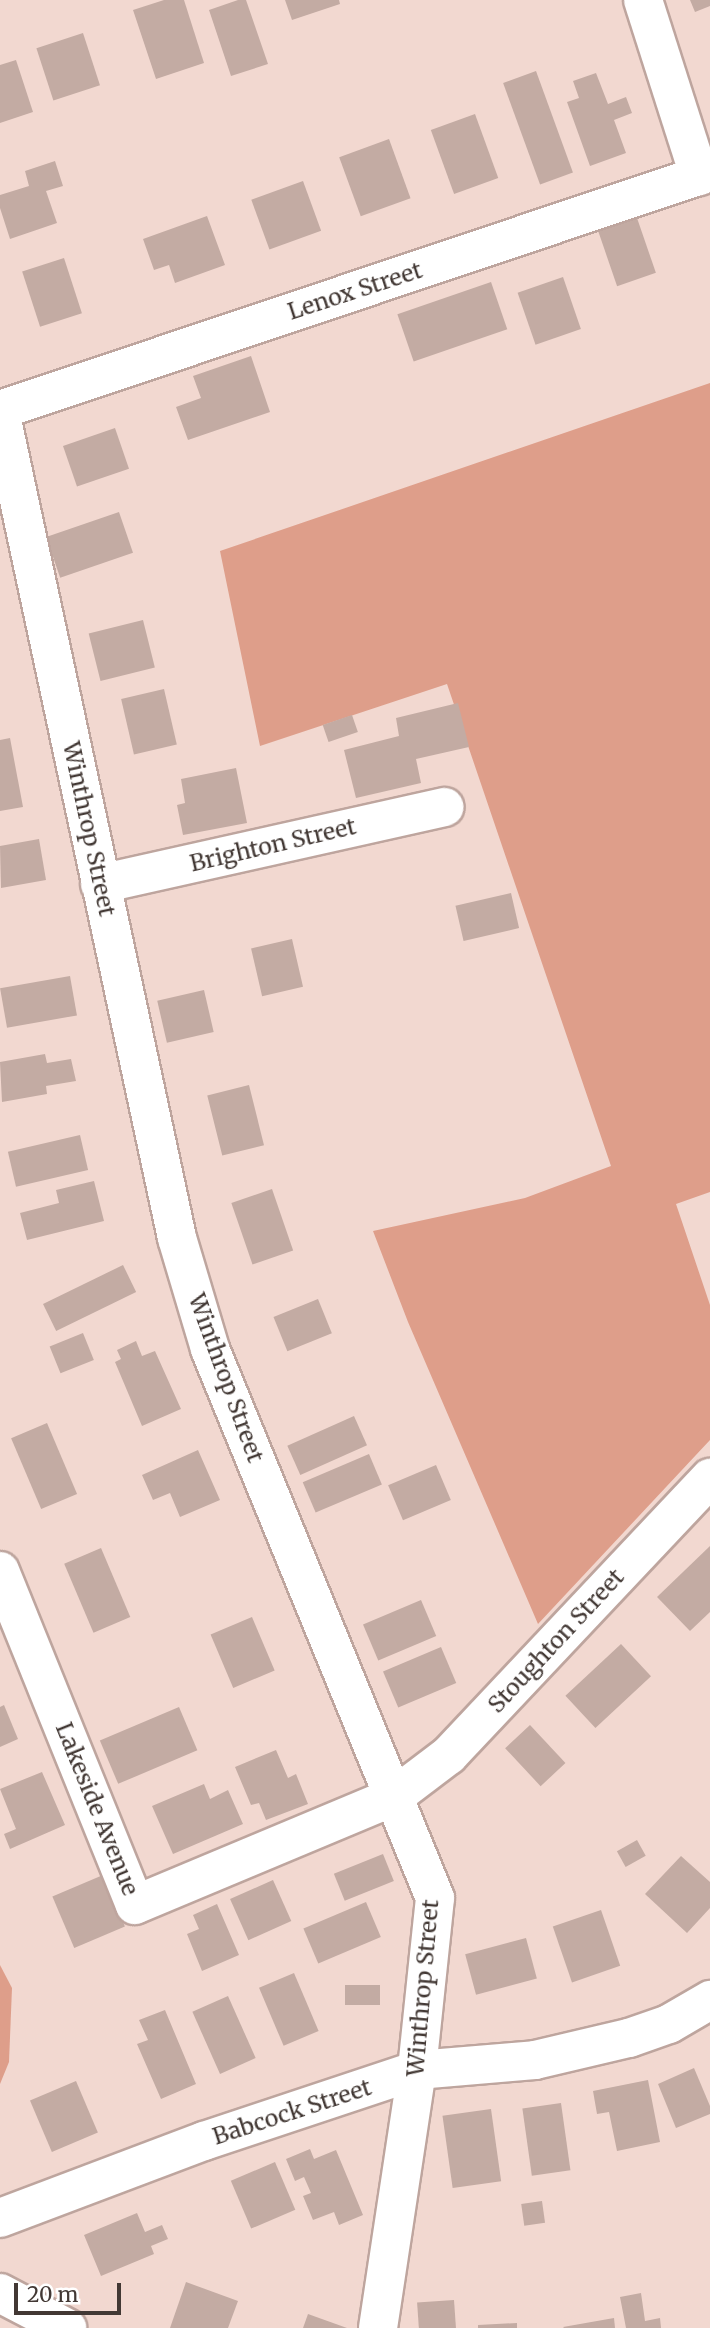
<!DOCTYPE html>
<html>
<head>
<meta charset="utf-8">
<style>
  body { margin:0 }
  #map { position:relative; width:710px; height:2328px; overflow:hidden; background:#f2d8d0; font-family:Merriweather,serif }
  div>[style] { position:absolute }
  [style*='--x'] { left:calc(var(--x)*1px); top:calc(var(--y)*1px); width:calc(var(--w)*1px); rotate:calc(var(--a)*1deg) }
  .green>* { inset:0; background:#de9e8a }
  .building>* { inset:0; background:#c3aba3; transform-origin:0 0 }
  .roads { filter:drop-shadow(2px 0 #bea59e) drop-shadow(-2px 0 #bea59e) drop-shadow(0 2px #bea59e) drop-shadow(0 -2px #bea59e) }
  .street>* { height:38px; margin:-19px; padding:0 19px; transform-origin:19px; border-radius:19px; background:#fff }
  span { translate:-50% -50%; white-space:nowrap; text-align:center; line-height:1.15; -webkit-text-stroke:6px #fff; paint-order:stroke }
  .street-label { font-size:23px; color:#423834 }
  .scale { position:absolute; left:14px; top:2283px; width:107px; height:32px; box-sizing:border-box; border:4px solid #423834; border-top:0; padding-left:9px; font-size:21px; line-height:24px; white-space:nowrap; color:#423834; -webkit-text-stroke:5px #fff; paint-order:stroke }
</style>
</head>
<body>
<div id="map">
  <div class="green">
    <i style="clip-path:polygon(710px 383px,710px 1192px,676px 1204px,710px 1305px,710px 1440px,538px 1624px,408px 1322px,373px 1231px,525px 1198px,611px 1166px,447px 684px,260px 746px,220px 551px)"></i>
    <i style="clip-path:polygon(0 1965px,12px 1988px,9px 2062px,0 2084px)"></i>
  </div>
  <div class="building">
    <i style="clip-path:polygon(164px 0,184px 0,204px 63px,156px 79px,133px 10px)"></i>
    <i style="clip-path:polygon(238px 0,246px 0,268px 64px,231px 76px,209px 10px)"></i>
    <i style="clip-path:polygon(285px 0,339px 0,340px 4px,292px 20px)"></i>
    <i style="clip-path:polygon(690px 0,710px 0,710px 6px,695px 12px)"></i>
    <i style="left:83px;top:33px;width:55px;height:49px;rotate:72deg"></i>
    <i style="clip-path:polygon(16px 60px,33px 112px,0 123px,0 65px)"></i>
    <i style="left:536px;top:71px;width:108px;height:35px;rotate:70deg"></i>
    <i style="clip-path:polygon(596px 73px,608px 104px,626px 97px,632px 113px,614px 120px,626px 153px,590px 166px,567px 102px,579px 98px,573px 81px)"></i>
    <i style="left:475px;top:114px;width:68px;height:47px;rotate:70deg"></i>
    <i style="left:389px;top:139px;width:63px;height:53px;rotate:70deg"></i>
    <i style="clip-path:polygon(55px 161px,63px 186px,46px 191px,57px 223px,10px 239px,0 208px,0 195px,29px 186px,25px 171px)"></i>
    <i style="left:303px;top:181px;width:53px;height:55px;rotate:70deg"></i>
    <i style="clip-path:polygon(207px 216px,225px 265px,175px 283px,169px 265px,154px 270px,143px 239px)"></i>
    <i style="left:637px;top:218px;width:58px;height:41px;rotate:71deg"></i>
    <i style="left:64px;top:258px;width:58px;height:44px;rotate:72deg"></i>
    <i style="left:563px;top:277px;width:55px;height:48px;rotate:71deg"></i>
    <i style="left:491px;top:282px;width:50px;height:99px;rotate:71deg"></i>
    <i style="clip-path:polygon(251px 356px,270px 412px,188px 440px,176px 407px,201px 398px,193px 376px)"></i>
    <i style="left:115px;top:428px;width:43px;height:55px;rotate:71deg"></i>
    <i style="left:119px;top:512px;width:43px;height:77px;rotate:71deg"></i>
    <i style="left:143px;top:620px;width:49px;height:56px;rotate:76deg"></i>
    <i style="left:164px;top:689px;width:57px;height:44px;rotate:77deg"></i>
    <i style="clip-path:polygon(458px 703px,469px 747px,416px 759px,421px 783px,356px 798px,344px 750px,399px 736px,396px 718px)"></i>
    <i style="left:352px;top:715px;width:18px;height:31px;rotate:71deg"></i>
    <i style="clip-path:polygon(10px 738px,23px 807px,0 811px,0 740px)"></i>
    <i style="clip-path:polygon(236px 768px,247px 823px,183px 835px,177px 805px,185px 803px,181px 779px)"></i>
    <i style="clip-path:polygon(39px 839px,46px 880px,1px 888px,0 846px)"></i>
    <i style="left:511px;top:893px;width:36px;height:57px;rotate:77deg"></i>
    <i style="left:292px;top:939px;width:49px;height:42px;rotate:77deg"></i>
    <i style="left:70px;top:976px;width:40px;height:71px;rotate:80deg"></i>
    <i style="left:204px;top:990px;width:43px;height:48px;rotate:77deg"></i>
    <i style="clip-path:polygon(45px 1054px,47px 1063px,71px 1059px,76px 1081px,46px 1086px,47px 1094px,2px 1102px,0 1062px)"></i>
    <i style="left:249px;top:1085px;width:62px;height:43px;rotate:76deg"></i>
    <i style="left:80px;top:1135px;width:36px;height:74px;rotate:77deg"></i>
    <i style="clip-path:polygon(94px 1181px,104px 1221px,27px 1240px,20px 1213px,59px 1203px,56px 1190px)"></i>
    <i style="left:272px;top:1189px;width:65px;height:43px;rotate:71deg"></i>
    <i style="left:123px;top:1265px;width:30px;height:89px;rotate:64deg"></i>
    <i style="left:318px;top:1299px;width:37px;height:48px;rotate:68deg"></i>
    <i style="left:83px;top:1333px;width:29px;height:36px;rotate:68deg"></i>
    <i style="clip-path:polygon(136px 1341px,142px 1356px,155px 1351px,181px 1409px,142px 1426px,115px 1362px,121px 1359px,117px 1350px)"></i>
    <i style="left:354px;top:1416px;width:32px;height:73px;rotate:66deg"></i>
    <i style="left:47px;top:1423px;width:77px;height:39px;rotate:67deg"></i>
    <i style="clip-path:polygon(198px 1450px,220px 1500px,180px 1517px,170px 1493px,153px 1500px,142px 1475px)"></i>
    <i style="left:369px;top:1454px;width:33px;height:72px;rotate:67deg"></i>
    <i style="left:436px;top:1465px;width:38px;height:52px;rotate:67deg"></i>
    <i style="clip-path:polygon(710px 1546px,710px 1612px,690px 1631px,657px 1597px)"></i>
    <i style="left:101px;top:1548px;width:75px;height:40px;rotate:67deg"></i>
    <i style="left:421px;top:1600px;width:39px;height:63px;rotate:67deg"></i>
    <i style="left:252px;top:1617px;width:58px;height:45px;rotate:67deg"></i>
    <i style="left:621px;top:1644px;width:44px;height:76px;rotate:47deg"></i>
    <i style="left:441px;top:1647px;width:39px;height:63px;rotate:67deg"></i>
    <i style="clip-path:polygon(4px 1705px,18px 1739px,0 1747px,0 1707px)"></i>
    <i style="left:179px;top:1707px;width:47px;height:86px;rotate:67deg"></i>
    <i style="left:530px;top:1725px;width:52px;height:34px;rotate:47deg"></i>
    <i style="clip-path:polygon(276px 1750px,288px 1778px,296px 1774px,308px 1804px,266px 1820px,259px 1803px,251px 1805px,235px 1767px)"></i>
    <i style="clip-path:polygon(42px 1772px,65px 1825px,10px 1849px,4px 1834px,16px 1829px,0 1789px)"></i>
    <i style="clip-path:polygon(204px 1784px,210px 1799px,228px 1790px,243px 1824px,173px 1854px,152px 1806px)"></i>
    <i style="left:637px;top:1840px;width:18px;height:23px;rotate:61deg"></i>
    <i style="left:383px;top:1854px;width:29px;height:53px;rotate:68deg"></i>
    <i style="clip-path:polygon(681px 1856px,710px 1882px,710px 1908px,687px 1933px,645px 1894px)"></i>
    <i style="left:103px;top:1875px;width:56px;height:55px;rotate:67deg"></i>
    <i style="left:273px;top:1880px;width:45px;height:47px;rotate:66deg"></i>
    <i style="left:366px;top:1902px;width:38px;height:68px;rotate:67deg"></i>
    <i style="clip-path:polygon(217px 1904px,239px 1955px,202px 1971px,187px 1934px,199px 1929px,193px 1915px)"></i>
    <i style="left:601px;top:1910px;width:59px;height:51px;rotate:71deg"></i>
    <i style="left:526px;top:1938px;width:42px;height:63px;rotate:75deg"></i>
    <i style="left:294px;top:1973px;width:63px;height:38px;rotate:67deg"></i>
    <i style="left:345px;top:1985px;width:35px;height:20px"></i>
    <i style="left:228px;top:1996px;width:68px;height:39px;rotate:66deg"></i>
    <i style="clip-path:polygon(165px 2010px,196px 2084px,161px 2099px,137px 2044px,148px 2040px,139px 2020px)"></i>
    <i style="clip-path:polygon(694px 2068px,710px 2106px,710px 2114px,676px 2128px,658px 2084px)"></i>
    <i style="clip-path:polygon(648px 2080px,660px 2142px,617px 2151px,609px 2112px,597px 2114px,593px 2091px)"></i>
    <i style="left:76px;top:2081px;width:56px;height:50px;rotate:67deg"></i>
    <i style="left:561px;top:2103px;width:68px;height:39px;rotate:82deg"></i>
    <i style="left:491px;top:2109px;width:73px;height:49px;rotate:82deg"></i>
    <i style="clip-path:polygon(310px 2149px,314px 2159px,336px 2150px,363px 2215px,339px 2225px,334px 2212px,313px 2220px,303px 2196px,311px 2193px,304px 2177px,295px 2181px,286px 2159px)"></i>
    <i style="left:275px;top:2162px;width:52px;height:48px;rotate:67deg"></i>
    <i style="left:542px;top:2201px;width:22px;height:21px;rotate:82deg"></i>
    <i style="clip-path:polygon(137px 2213px,145px 2232px,162px 2225px,168px 2239px,151px 2246px,154px 2254px,101px 2276px,84px 2235px)"></i>
    <i style="clip-path:polygon(186px 2282px,238px 2301px,228px 2328px,170px 2328px)"></i>
    <i style="clip-path:polygon(641px 2293px,645px 2321px,660px 2318px,661px 2328px,626px 2328px,620px 2297px)"></i>
    <i style="left:454px;top:2300px;width:28px;height:37px;rotate:86deg"></i>
    <i style="clip-path:polygon(308px 2314px,347px 2328px,303px 2328px)"></i>
    <i style="clip-path:polygon(614px 2318px,615px 2328px,564px 2328px,563px 2327px)"></i>
    <i style="clip-path:polygon(517px 2323px,517px 2328px,478px 2328px,478px 2325px)"></i>
  </div>
  <div class="roads">
    <div class="street">
      <i style="--x:643;--y:0;--w:185;--a:72.3"></i>
      <i style="--x:0;--y:410;--w:749;--a:-18.53"></i>
      <i style="--x:0;--y:411;--w:846;--a:77.92"></i>
      <i style="--x:177;--y:1238;--w:116;--a:73.4"></i>
      <i style="--x:210;--y:1349;--w:593;--a:67.71"></i>
      <i style="--x:435;--y:1898;--w:173;--a:96"></i>
      <i style="--x:417;--y:2070;--w:261;--a:98.6"></i>
      <i style="--x:100;--y:884;--w:353;--a:-12.6"></i>
      <i style="--x:0;--y:1571;--w:360;--a:68"></i>
      <i style="--x:135;--y:1905;--w:282;--a:-22.7"></i>
      <i style="--x:395;--y:1796;--w:68;--a:-37.2"></i>
      <i style="--x:449;--y:1755;--w:381;--a:-46.7"></i>
      <i style="--x:0;--y:2218;--w:218;--a:-20.7"></i>
      <i style="--x:204;--y:2141;--w:225;--a:-18.4"></i>
      <i style="--x:417;--y:2070;--w:118;--a:-4.8"></i>
      <i style="--x:535;--y:2060;--w:97;--a:-13.2"></i>
      <i style="--x:629;--y:2038;--w:42;--a:-19.3"></i>
      <i style="--x:669;--y:2024;--w:48;--a:-30.3"></i>
      <i style="--x:0;--y:2293;--w:76;--a:27.6"></i>
    </div>
  </div>
  <div class="street-label">
    <span style="left:355px;top:291px;rotate:-18deg">Lenox Street</span>
    <span style="left:89px;top:829px;rotate:78deg">Winthrop Street</span>
    <span style="left:273px;top:845px;rotate:-13deg">Brighton Street</span>
    <span style="left:226px;top:1378px;rotate:70deg">Winthrop Street</span>
    <span style="left:556px;top:1641px;rotate:-47deg">Stoughton Street</span>
    <span style="left:97px;top:1809px;rotate:68deg">Lakeside Avenue</span>
    <span style="left:423px;top:1988px;rotate:-85deg">Winthrop Street</span>
    <span style="left:292px;top:2112px;rotate:-18deg">Babcock Street</span>
  </div>
  <div class="scale">20 m</div>
</div>
</body>
</html>
